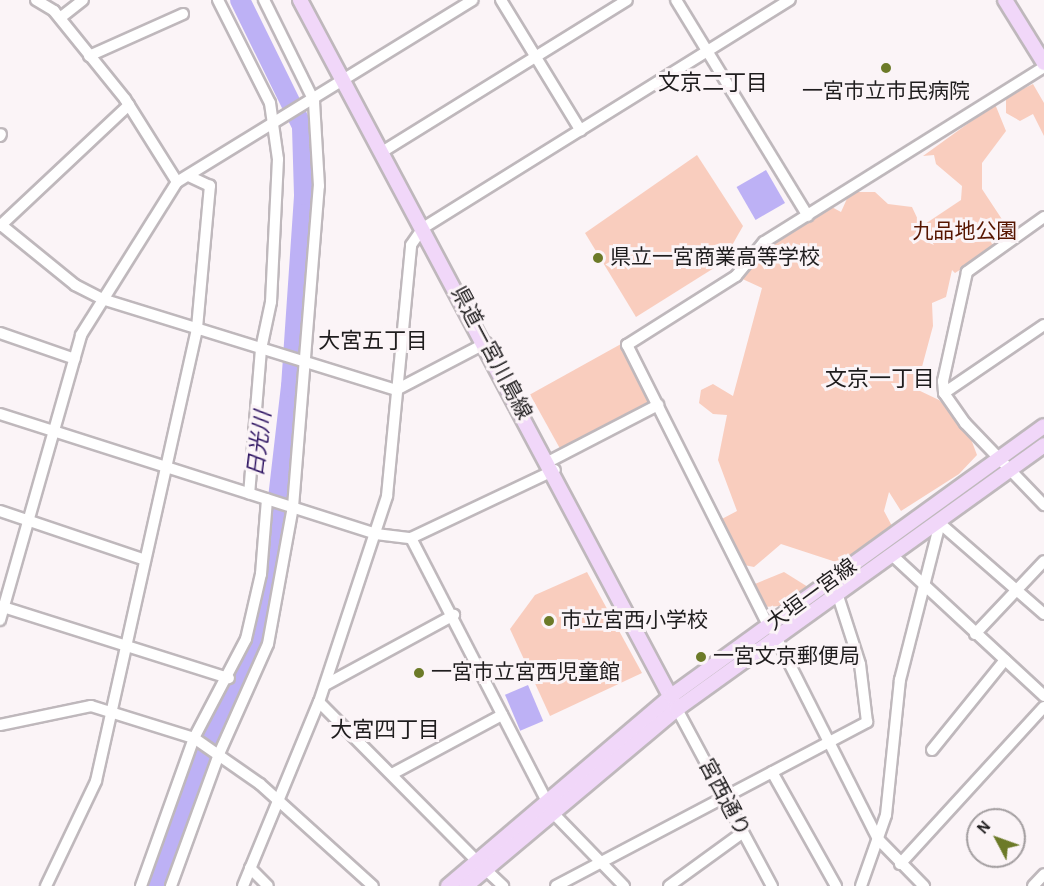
<!DOCTYPE html>
<html>
<head>
<meta charset="utf-8">
<style>
  body { margin:0 }
  #map { position:relative; width:1044px; height:886px; overflow:hidden; background:#fbf4f7; font-family:"Alegreya Sans","Noto Sans JP",sans-serif }
  div>[style] { position:absolute }
  [style*='--x'] { left:calc(var(--x)*1px); top:calc(var(--y)*1px); width:calc(var(--w)*1px); rotate:calc(var(--a)*1deg) }
  .green>* { inset:0; background:#f9cdbe; transform-origin:0 0 }
  .water>* { inset:0; background:#bdb1f5; transform-origin:0 0 }
  .river>* { height:20px; margin:-10px; padding:0 10px; transform-origin:10px; border-radius:10px; background:#bdb1f5 }
  .roads { filter:drop-shadow(2px 0 #bfb8bc) drop-shadow(-2px 0 #bfb8bc) drop-shadow(0 2px #bfb8bc) drop-shadow(0 -2px #bfb8bc) }
  .minor>* { height:10px; margin:-5px; padding:0 5px; transform-origin:5px; border-radius:5px; background:#fff }
  .major>* { height:14px; margin:-7px; padding:0 7px; transform-origin:7px; border-radius:7px; background:#f1d7f9 }
  .dots>* { width:16px; height:16px; translate:-50% -50%; box-sizing:border-box; border:3px solid #fbf4f7; border-radius:50% }
  span { translate:-50% -50%; white-space:nowrap; text-align:center; line-height:1.15; -webkit-text-stroke:6px #fbf4f7; paint-order:stroke }
  .poi-label { font-size:21px; color:#1f1d1e }
  .left { translate:0 -50%; text-align:left }
  .park-label { font-size:21px; color:#561500 }
  .street-label { font-size:21px; color:#1f1d1e }
  .neighbourhood-label { font-size:22px; color:#1f1d1e }
  .water-label { font-size:22px; color:#311764; font-style:italic }
  .north { position:absolute; left:966px; top:808px; width:60px; height:60px; box-sizing:border-box; background:#fbf4f7; border:2px solid #a39ea0; border-radius:50%; rotate:311deg; font-size:16px; font-weight:700; line-height:24px; text-align:center; color:#1f1d1e }
  .north::after { content:''; display:block; margin:auto; width:21px; height:27px; background:#6c7a28; clip-path:polygon(50% 0,100% 100%,50% 72%,0 100%) }
</style>
</head>
<body>
<div id="map">
  <div class="green">
    <i style="clip-path:polygon(1033px 84px,1044px 103px,1044px 136px,1033px 114px,1020px 121px,1006px 113px,1006px 97px)"></i>
    <i style="clip-path:polygon(995px 104px,1006px 131px,982px 163px,982px 189px,1013px 236px,955px 273px,952px 270px,946px 297px,932px 303px,933px 326px,916px 389px,939px 400px,965px 423px,977px 455px,959px 474px,901px 511px,889px 492px,884px 511px,892px 526px,839px 563px,781px 544px,754px 567px,739px 564px,718px 521px,737px 511px,718px 460px,727px 415px,713px 414px,699px 403px,701px 390px,713px 384px,733px 396px,762px 288px,736px 276px,748px 259px,828px 205px,841px 212px,850px 192px,875px 192px,888px 204px,912px 207px,920px 224px,915px 237px,934px 245px,922px 226px,961px 200px,962px 186px,936px 164px,934px 155px,923px 156px)"></i>
    <i style="clip-path:polygon(697px 155px,743px 226px,722px 263px,636px 317px,585px 233px)"></i>
    <i style="left:621px;top:344px;width:70px;height:104px;rotate:61deg"></i>
    <i style="clip-path:polygon(587px 572px,642px 673px,550px 716px,510px 629px,535px 595px)"></i>
    <i style="clip-path:polygon(784px 572px,808px 587px,781px 606px,761px 607px,750px 586px)"></i>
  </div>
  <div class="water">
    <i style="left:766px;top:170px;width:38px;height:34px;rotate:60deg"></i>
    <i style="left:528px;top:685px;width:39px;height:25px;rotate:67deg"></i>
  </div>
  <div class="river">
    <i style="--x:154;--y:886;--w:98;--a:-70.3"></i>
    <i style="--x:187;--y:794;--w:183;--a:-65.4"></i>
    <i style="--x:263;--y:628;--w:243;--a:-83.4"></i>
    <i style="--x:291;--y:387;--w:192;--a:-86.1"></i>
    <i style="--x:304;--y:195;--w:69;--a:-91.7"></i>
    <i style="--x:302;--y:126;--w:140;--a:-116.2"></i>
  </div>
  <div class="roads">
    <div class="minor">
      <i style="--x:36;--y:0;--w:21;--a:31"></i>
      <i style="--x:54;--y:11;--w:113;--a:51.1"></i>
      <i style="--x:125;--y:99;--w:98;--a:57.9"></i>
      <i style="--x:218;--y:0;--w:115;--a:63.2"></i>
      <i style="--x:270;--y:103;--w:57;--a:81.9"></i>
      <i style="--x:278;--y:159;--w:143;--a:92.8"></i>
      <i style="--x:271;--y:302;--w:48;--a:102"></i>
      <i style="--x:261;--y:349;--w:145;--a:94.7"></i>
      <i style="--x:501;--y:0;--w:153;--a:58.6"></i>
      <i style="--x:676;--y:0;--w:253;--a:58.6"></i>
      <i style="--x:60;--y:18;--w:29;--a:-38"></i>
      <i style="--x:89;--y:56;--w:103;--a:-24.1"></i>
      <i style="--x:0;--y:136;--w:2;--a:-63"></i>
      <i style="--x:382;--y:152;--w:288;--a:-31.8"></i>
      <i style="--x:1044;--y:217;--w:95;--a:144.5"></i>
      <i style="--x:967;--y:272;--w:112;--a:102.4"></i>
      <i style="--x:943;--y:381;--w:12;--a:85"></i>
      <i style="--x:944;--y:393;--w:37;--a:55"></i>
      <i style="--x:965;--y:423;--w:114;--a:46.1"></i>
      <i style="--x:0;--y:224;--w:97;--a:39.1"></i>
      <i style="--x:75;--y:285;--w:30;--a:27"></i>
      <i style="--x:102;--y:299;--w:308;--a:17.2"></i>
      <i style="--x:396;--y:390;--w:102;--a:-27.6"></i>
      <i style="--x:0;--y:226;--w:177;--a:-43.2"></i>
      <i style="--x:0;--y:333;--w:79;--a:19.1"></i>
      <i style="--x:944;--y:393;--w:121;--a:-34.2"></i>
      <i style="--x:0;--y:414;--w:395;--a:17.7"></i>
      <i style="--x:376;--y:534;--w:35;--a:7"></i>
      <i style="--x:411;--y:538;--w:159;--a:-25.3"></i>
      <i style="--x:550;--y:461;--w:122;--a:-27.4"></i>
      <i style="--x:0;--y:511;--w:151;--a:18.6"></i>
      <i style="--x:943;--y:526;--w:134;--a:41.1"></i>
      <i style="--x:411;--y:538;--w:296;--a:62.7"></i>
      <i style="--x:893;--y:556;--w:206;--a:42.8"></i>
      <i style="--x:0;--y:606;--w:240;--a:17.5"></i>
      <i style="--x:0;--y:620;--w:296;--a:-74.1"></i>
      <i style="--x:81;--y:335;--w:181;--a:-57.9"></i>
      <i style="--x:177;--y:182;--w:347;--a:-31.6"></i>
      <i style="--x:769;--y:627;--w:316;--a:-116.7"></i>
      <i style="--x:627;--y:345;--w:129;--a:-32.3"></i>
      <i style="--x:736;--y:276;--w:44;--a:-50.5"></i>
      <i style="--x:764;--y:242;--w:330;--a:-32"></i>
      <i style="--x:975;--y:634;--w:100;--a:-46.6"></i>
      <i style="--x:777;--y:639;--w:224;--a:63.2"></i>
      <i style="--x:878;--y:839;--w:66;--a:45.6"></i>
      <i style="--x:325;--y:685;--w:147;--a:-28.5"></i>
      <i style="--x:319;--y:702;--w:224;--a:45.2"></i>
      <i style="--x:677;--y:709;--w:201;--a:61.8"></i>
      <i style="--x:0;--y:725;--w:93;--a:-11.8"></i>
      <i style="--x:91;--y:706;--w:108;--a:17.3"></i>
      <i style="--x:194;--y:738;--w:80;--a:34.9"></i>
      <i style="--x:260;--y:784;--w:152;--a:42.1"></i>
      <i style="--x:932;--y:750;--w:116;--a:-51"></i>
      <i style="--x:772;--y:772;--w:131;--a:60.7"></i>
      <i style="--x:392;--y:774;--w:125;--a:-28.2"></i>
      <i style="--x:553;--y:813;--w:102;--a:45.8"></i>
      <i style="--x:900;--y:864;--w:213;--a:-47.5"></i>
      <i style="--x:250;--y:868;--w:25;--a:45"></i>
      <i style="--x:485;--y:869;--w:25;--a:43"></i>
      <i style="--x:46;--y:886;--w:116;--a:-64.5"></i>
      <i style="--x:96;--y:781;--w:464;--a:-77.4"></i>
      <i style="--x:197;--y:328;--w:143;--a:-84.8"></i>
      <i style="--x:210;--y:186;--w:23;--a:-155"></i>
      <i style="--x:141;--y:886;--w:157;--a:-70.3"></i>
      <i style="--x:194;--y:738;--w:112;--a:-62.3"></i>
      <i style="--x:246;--y:639;--w:67;--a:-77"></i>
      <i style="--x:261;--y:574;--w:75;--a:-85.4"></i>
      <i style="--x:171;--y:886;--w:140;--a:-70"></i>
      <i style="--x:219;--y:754;--w:120;--a:-66"></i>
      <i style="--x:268;--y:644;--w:139;--a:-79.7"></i>
      <i style="--x:293;--y:507;--w:322;--a:-85.4"></i>
      <i style="--x:319;--y:186;--w:85;--a:-93.4"></i>
      <i style="--x:314;--y:101;--w:113;--a:-116.3"></i>
      <i style="--x:243;--y:886;--w:199;--a:-67.6"></i>
      <i style="--x:319;--y:702;--w:217;--a:-71.7"></i>
      <i style="--x:387;--y:496;--w:252;--a:-84.5"></i>
      <i style="--x:411;--y:245;--w:21;--a:-55"></i>
      <i style="--x:423;--y:228;--w:432;--a:-31.9"></i>
      <i style="--x:556;--y:886;--w:352;--a:-27.8"></i>
      <i style="--x:867;--y:722;--w:58;--a:-96.9"></i>
      <i style="--x:860;--y:664;--w:71;--a:-107.9"></i>
      <i style="--x:669;--y:886;--w:90;--a:-36"></i>
      <i style="--x:861;--y:886;--w:75;--a:-70.6"></i>
      <i style="--x:886;--y:815;--w:136;--a:-84.1"></i>
      <i style="--x:900;--y:680;--w:166;--a:-75.7"></i>
      <i style="--x:1033;--y:886;--w:16;--a:-47"></i>
    </div>
    <div class="major">
      <i style="--x:300;--y:0;--w:803;--a:62"></i>
      <i style="--x:1005;--y:0;--w:74;--a:58.2"></i>
      <i style="--x:448;--y:886;--w:293;--a:-40.4"></i>
      <i style="--x:671;--y:696;--w:460;--a:-35.9"></i>
      <i style="--x:466;--y:886;--w:275;--a:-40"></i>
      <i style="--x:677;--y:709;--w:452;--a:-35.7"></i>
    </div>
  </div>
  <div class="dots">
    <i style="left:886px;top:68px;background:#6c7a28"></i>
    <i style="left:598px;top:258px;background:#6c7a28"></i>
    <i style="left:549px;top:621px;background:#6c7a28"></i>
    <i style="left:701px;top:657px;background:#6c7a28"></i>
    <i style="left:419px;top:673px;background:#6c7a28"></i>
  </div>
  <div class="poi-label">
    <span style="left:886px;top:92px">一宮市立市民病院</span>
    <span class="left" style="left:610px;top:258px">県立一宮商業高等学校</span>
    <span class="left" style="left:561px;top:621px">市立宮西小学校</span>
    <span class="left" style="left:713px;top:657px">一宮文京郵便局</span>
    <span class="left" style="left:431px;top:673px">一宮市立宮西児童館</span>
  </div>
  <div class="park-label">
    <span style="left:965px;top:232px">九品地公園</span>
  </div>
  <div class="street-label">
    <span style="left:491px;top:353px;rotate:62deg">県道一宮川島線</span>
    <span style="left:812px;top:595px;rotate:-36deg">大垣一宮線</span>
    <span style="left:724px;top:798px;rotate:62deg">宮西通り</span>
  </div>
  <div class="neighbourhood-label">
    <span style="left:713px;top:84px">文京二丁目</span>
    <span style="left:373px;top:342px">大宮五丁目</span>
    <span style="left:880px;top:380px">文京一丁目</span>
    <span style="left:385px;top:731px">大宮四丁目</span>
  </div>
  <div class="water-label">
    <span style="left:260px;top:444px;rotate:-83deg">日光川</span>
  </div>
  <div class="north">N</div>
</div>
</body>
</html>
